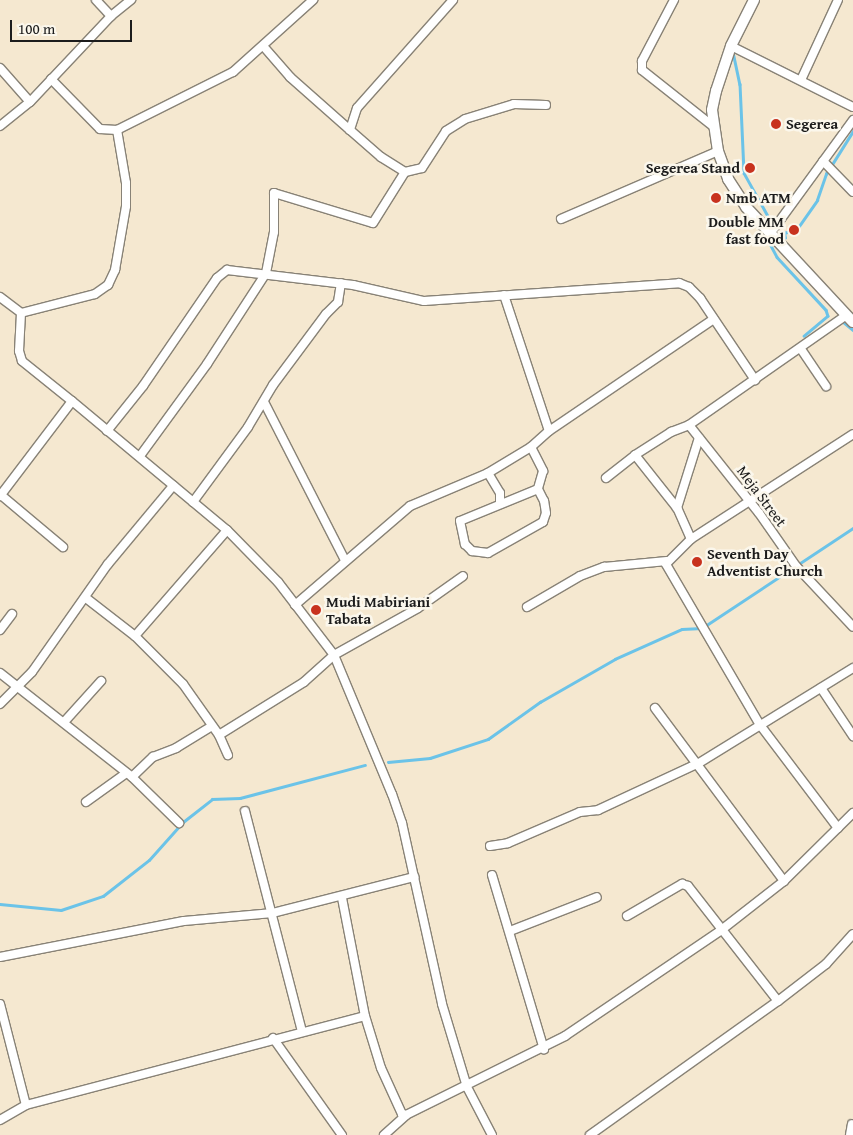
<!DOCTYPE html>
<html>
<head>
<meta charset="utf-8">
<style>
  body { margin:0 }
  #map { position:relative; width:853px; height:1135px; overflow:hidden; background:#f5e8d0; font-family:"Gentium Book Plus",serif }
  div>[style] { position:absolute }
  [style*='--x'] { left:calc(var(--x)*1px); top:calc(var(--y)*1px); width:calc(var(--w)*1px); rotate:calc(var(--a)*1deg) }
  .stream>* { height:2.5px; margin:-1.25px; padding:0 1.25px; transform-origin:1.25px; border-radius:1.25px; background:#6bc3e8 }
  .roads { filter:drop-shadow(1px 0 #888276) drop-shadow(-1px 0 #888276) drop-shadow(0 1px #888276) drop-shadow(0 -1px #888276) }
  .minor>* { height:8px; margin:-4px; padding:0 4px; transform-origin:4px; border-radius:4px; background:#fff }
  .secondary>* { height:10px; margin:-5px; padding:0 5px; transform-origin:5px; border-radius:5px; background:#fff }
  .dots>* { width:14px; height:14px; translate:-50% -50%; box-sizing:border-box; border:2px solid #fbf7ec; border-radius:50% }
  span { translate:-50% -50%; white-space:nowrap; text-align:center; line-height:1.15; -webkit-text-stroke:5px #fbf7ec; paint-order:stroke }
  .poi-label { font-size:15px; color:#1c1c1c; font-weight:700 }
  .left { translate:0 -50%; text-align:left }
  .right { translate:-100% -50%; text-align:right }
  .street-label { font-size:15px; color:#1c1c1c }
  .scale { position:absolute; left:10px; top:20px; width:122px; height:22px; box-sizing:border-box; border:2px solid #1c1c1c; border-top:0; padding-left:6px; font-size:15px; line-height:18px; white-space:nowrap; color:#1c1c1c; -webkit-text-stroke:4px #fbf7ec; paint-order:stroke }
</style>
</head>
<body>
<div id="map">
  <div class="stream">
    <i style="--x:747;--y:50;--w:92;--a:26.6"></i>
    <i style="--x:733;--y:52;--w:33;--a:78"></i>
    <i style="--x:740;--y:84;--w:89;--a:87.4"></i>
    <i style="--x:744;--y:173;--w:62;--a:60.9"></i>
    <i style="--x:785;--y:238;--w:5;--a:-101"></i>
    <i style="--x:784;--y:233;--w:14;--a:-17"></i>
    <i style="--x:797;--y:229;--w:35;--a:-55"></i>
    <i style="--x:817;--y:200;--w:28;--a:-71"></i>
    <i style="--x:826;--y:174;--w:51;--a:-57.9"></i>
    <i style="--x:768;--y:240;--w:19;--a:62"></i>
    <i style="--x:777;--y:257;--w:72;--a:47.2"></i>
    <i style="--x:826;--y:310;--w:6;--a:72"></i>
    <i style="--x:828;--y:316;--w:31;--a:140"></i>
    <i style="--x:842;--y:321;--w:14;--a:39"></i>
    <i style="--x:388;--y:762;--w:42;--a:-5.4"></i>
    <i style="--x:430;--y:758;--w:61;--a:-18.1"></i>
    <i style="--x:488;--y:739;--w:64;--a:-35.4"></i>
    <i style="--x:540;--y:702;--w:86;--a:-29.8"></i>
    <i style="--x:615;--y:659;--w:73;--a:-24.1"></i>
    <i style="--x:682;--y:629;--w:20;--a:-3"></i>
    <i style="--x:702;--y:628;--w:181;--a:-33.5"></i>
    <i style="--x:0;--y:904;--w:61;--a:5.6"></i>
    <i style="--x:61;--y:910;--w:44;--a:-18.4"></i>
    <i style="--x:103;--y:896;--w:58;--a:-38"></i>
    <i style="--x:149;--y:860;--w:51;--a:-48.2"></i>
    <i style="--x:183;--y:822;--w:37;--a:-38"></i>
    <i style="--x:212;--y:799;--w:28;--a:-2"></i>
    <i style="--x:240;--y:798;--w:129;--a:-14.8"></i>
  </div>
  <div class="roads">
    <div class="minor">
      <i style="--x:96;--y:0;--w:22;--a:47"></i>
      <i style="--x:453;--y:0;--w:144;--a:131.6"></i>
      <i style="--x:357;--y:108;--w:23;--a:108"></i>
      <i style="--x:350;--y:130;--w:41;--a:41.1"></i>
      <i style="--x:381;--y:157;--w:28;--a:32"></i>
      <i style="--x:405;--y:172;--w:17;--a:-13"></i>
      <i style="--x:422;--y:168;--w:44;--a:-57"></i>
      <i style="--x:446;--y:131;--w:22;--a:-32"></i>
      <i style="--x:465;--y:119;--w:51;--a:-17"></i>
      <i style="--x:514;--y:104;--w:32;--a:2"></i>
      <i style="--x:674;--y:0;--w:69;--a:117.7"></i>
      <i style="--x:642;--y:61;--w:9;--a:90"></i>
      <i style="--x:642;--y:70;--w:90;--a:38.3"></i>
      <i style="--x:731;--y:46;--w:136;--a:26.6"></i>
      <i style="--x:264;--y:47;--w:40;--a:49"></i>
      <i style="--x:290;--y:77;--w:80;--a:41.5"></i>
      <i style="--x:0;--y:68;--w:45;--a:48.6"></i>
      <i style="--x:51;--y:79;--w:70;--a:45.6"></i>
      <i style="--x:100;--y:129;--w:17;--a:3"></i>
      <i style="--x:117;--y:130;--w:130;--a:-26.6"></i>
      <i style="--x:233;--y:72;--w:108;--a:-42"></i>
      <i style="--x:801;--y:80;--w:88;--a:-65.2"></i>
      <i style="--x:0;--y:126;--w:38;--a:-39"></i>
      <i style="--x:30;--y:102;--w:118;--a:-46.7"></i>
      <i style="--x:111;--y:16;--w:26;--a:-39"></i>
      <i style="--x:823;--y:161;--w:43;--a:45.9"></i>
      <i style="--x:561;--y:219;--w:171;--a:-23.4"></i>
      <i style="--x:770;--y:234;--w:141;--a:-53.9"></i>
      <i style="--x:504;--y:295;--w:143;--a:71.7"></i>
      <i style="--x:0;--y:297;--w:26;--a:37"></i>
      <i style="--x:21;--y:313;--w:38;--a:93"></i>
      <i style="--x:19;--y:351;--w:10;--a:73"></i>
      <i style="--x:22;--y:361;--w:64;--a:38.7"></i>
      <i style="--x:21;--y:313;--w:76;--a:-14.4"></i>
      <i style="--x:95;--y:294;--w:16;--a:-35"></i>
      <i style="--x:108;--y:285;--w:17;--a:-65"></i>
      <i style="--x:115;--y:270;--w:65;--a:-80.2"></i>
      <i style="--x:126;--y:206;--w:23;--a:-90"></i>
      <i style="--x:126;--y:183;--w:54;--a:-99.6"></i>
      <i style="--x:801;--y:349;--w:45;--a:56"></i>
      <i style="--x:264;--y:402;--w:178;--a:62.9"></i>
      <i style="--x:689;--y:425;--w:112;--a:51.5"></i>
      <i style="--x:759;--y:513;--w:65;--a:55.1"></i>
      <i style="--x:796;--y:566;--w:83;--a:46.9"></i>
      <i style="--x:107;--y:431;--w:58;--a:-51.3"></i>
      <i style="--x:143;--y:386;--w:131;--a:-55.6"></i>
      <i style="--x:217;--y:278;--w:13;--a:-39"></i>
      <i style="--x:227;--y:270;--w:127;--a:6.8"></i>
      <i style="--x:353;--y:285;--w:73;--a:12.7"></i>
      <i style="--x:424;--y:301;--w:256;--a:-4"></i>
      <i style="--x:679;--y:283;--w:11;--a:22"></i>
      <i style="--x:689;--y:287;--w:16;--a:45"></i>
      <i style="--x:700;--y:298;--w:99;--a:56.1"></i>
      <i style="--x:531;--y:447;--w:27;--a:63"></i>
      <i style="--x:543;--y:471;--w:19;--a:106"></i>
      <i style="--x:538;--y:489;--w:84;--a:157.7"></i>
      <i style="--x:460;--y:521;--w:24;--a:78"></i>
      <i style="--x:465;--y:544;--w:10;--a:45"></i>
      <i style="--x:472;--y:551;--w:16;--a:7"></i>
      <i style="--x:488;--y:553;--w:63;--a:-29.4"></i>
      <i style="--x:543;--y:522;--w:9;--a:-72"></i>
      <i style="--x:546;--y:513;--w:12;--a:-99"></i>
      <i style="--x:544;--y:501;--w:13;--a:-117"></i>
      <i style="--x:635;--y:455;--w:68;--a:51.6"></i>
      <i style="--x:140;--y:456;--w:114;--a:-53.9"></i>
      <i style="--x:207;--y:364;--w:108;--a:-57"></i>
      <i style="--x:266;--y:273;--w:42;--a:-79"></i>
      <i style="--x:274;--y:232;--w:39;--a:-90"></i>
      <i style="--x:274;--y:193;--w:103;--a:16.9"></i>
      <i style="--x:373;--y:223;--w:60;--a:-57.9"></i>
      <i style="--x:488;--y:473;--w:23;--a:59"></i>
      <i style="--x:500;--y:493;--w:11;--a:90"></i>
      <i style="--x:606;--y:478;--w:37;--a:-38"></i>
      <i style="--x:635;--y:455;--w:43;--a:-32.6"></i>
      <i style="--x:671;--y:432;--w:19;--a:-21"></i>
      <i style="--x:689;--y:425;--w:190;--a:-34.9"></i>
      <i style="--x:1;--y:495;--w:81;--a:40"></i>
      <i style="--x:0;--y:496;--w:119;--a:-52.8"></i>
      <i style="--x:72;--y:401;--w:202;--a:39.8"></i>
      <i style="--x:227;--y:530;--w:73;--a:45.6"></i>
      <i style="--x:278;--y:582;--w:92;--a:52.5"></i>
      <i style="--x:334;--y:655;--w:151;--a:67.4"></i>
      <i style="--x:392;--y:794;--w:31;--a:71"></i>
      <i style="--x:402;--y:823;--w:185;--a:77.5"></i>
      <i style="--x:442;--y:1004;--w:87;--a:73.2"></i>
      <i style="--x:467;--y:1087;--w:54;--a:62.5"></i>
      <i style="--x:193;--y:502;--w:93;--a:-53.7"></i>
      <i style="--x:248;--y:427;--w:49;--a:-59.2"></i>
      <i style="--x:273;--y:385;--w:89;--a:-53.3"></i>
      <i style="--x:326;--y:314;--w:17;--a:-45"></i>
      <i style="--x:338;--y:302;--w:19;--a:-81"></i>
      <i style="--x:691;--y:539;--w:34;--a:-114"></i>
      <i style="--x:677;--y:508;--w:73;--a:-72.6"></i>
      <i style="--x:86;--y:598;--w:62;--a:37.8"></i>
      <i style="--x:135;--y:636;--w:68;--a:45"></i>
      <i style="--x:183;--y:684;--w:62;--a:54.8"></i>
      <i style="--x:219;--y:735;--w:22;--a:66"></i>
      <i style="--x:295;--y:605;--w:152;--a:-40.7"></i>
      <i style="--x:410;--y:506;--w:85;--a:-22.9"></i>
      <i style="--x:488;--y:473;--w:50;--a:-31.2"></i>
      <i style="--x:531;--y:447;--w:24;--a:-42"></i>
      <i style="--x:549;--y:431;--w:199;--a:-34.2"></i>
      <i style="--x:527;--y:607;--w:61;--a:-30.3"></i>
      <i style="--x:580;--y:576;--w:26;--a:-21"></i>
      <i style="--x:604;--y:567;--w:63;--a:-5.4"></i>
      <i style="--x:0;--y:630;--w:20;--a:-53"></i>
      <i style="--x:135;--y:636;--w:140;--a:-49"></i>
      <i style="--x:0;--y:673;--w:168;--a:38.2"></i>
      <i style="--x:132;--y:777;--w:29;--a:-44"></i>
      <i style="--x:153;--y:757;--w:25;--a:-21"></i>
      <i style="--x:176;--y:748;--w:42;--a:-31.4"></i>
      <i style="--x:821;--y:688;--w:58;--a:56.3"></i>
      <i style="--x:0;--y:704;--w:45;--a:-45"></i>
      <i style="--x:32;--y:672;--w:132;--a:-54.9"></i>
      <i style="--x:108;--y:564;--w:102;--a:-50.2"></i>
      <i style="--x:655;--y:708;--w:216;--a:53.3"></i>
      <i style="--x:65;--y:721;--w:54;--a:-48"></i>
      <i style="--x:219;--y:735;--w:100;--a:-31.9"></i>
      <i style="--x:304;--y:682;--w:40;--a:-42"></i>
      <i style="--x:334;--y:655;--w:96;--a:-29.2"></i>
      <i style="--x:418;--y:608;--w:55;--a:-35.4"></i>
      <i style="--x:132;--y:777;--w:66;--a:44.4"></i>
      <i style="--x:86;--y:802;--w:48;--a:-35.7"></i>
      <i style="--x:245;--y:811;--w:227;--a:75.5"></i>
      <i style="--x:838;--y:828;--w:129;--a:-127.1"></i>
      <i style="--x:760;--y:725;--w:186;--a:-120.3"></i>
      <i style="--x:666;--y:564;--w:35;--a:-45"></i>
      <i style="--x:691;--y:539;--w:193;--a:-32.9"></i>
      <i style="--x:490;--y:846;--w:18;--a:-9"></i>
      <i style="--x:508;--y:843;--w:78;--a:-23.3"></i>
      <i style="--x:580;--y:812;--w:18;--a:-6"></i>
      <i style="--x:598;--y:810;--w:111;--a:-25"></i>
      <i style="--x:699;--y:763;--w:181;--a:-31.7"></i>
      <i style="--x:492;--y:875;--w:182;--a:73.4"></i>
      <i style="--x:342;--y:898;--w:120;--a:79"></i>
      <i style="--x:365;--y:1016;--w:54;--a:72.9"></i>
      <i style="--x:381;--y:1068;--w:51;--a:65.5"></i>
      <i style="--x:402;--y:1114;--w:4;--a:14"></i>
      <i style="--x:406;--y:1115;--w:178;--a:-26.4"></i>
      <i style="--x:565;--y:1036;--w:187;--a:-34.1"></i>
      <i style="--x:720;--y:931;--w:81;--a:-38"></i>
      <i style="--x:784;--y:881;--w:97;--a:-44.6"></i>
      <i style="--x:627;--y:916;--w:64;--a:-30.2"></i>
      <i style="--x:682;--y:884;--w:6;--a:18"></i>
      <i style="--x:688;--y:886;--w:146;--a:52"></i>
      <i style="--x:510;--y:931;--w:93;--a:-21.3"></i>
      <i style="--x:0;--y:957;--w:187;--a:-11.1"></i>
      <i style="--x:184;--y:921;--w:89;--a:-5.1"></i>
      <i style="--x:273;--y:913;--w:146;--a:-14.3"></i>
      <i style="--x:0;--y:1004;--w:104;--a:75.6"></i>
      <i style="--x:273;--y:1038;--w:119;--a:54.6"></i>
      <i style="--x:0;--y:1120;--w:30;--a:-30"></i>
      <i style="--x:26;--y:1105;--w:350;--a:-14.7"></i>
      <i style="--x:384;--y:1135;--w:30;--a:-42"></i>
      <i style="--x:590;--y:1135;--w:231;--a:-35.5"></i>
      <i style="--x:778;--y:1001;--w:61;--a:-37.6"></i>
      <i style="--x:826;--y:964;--w:40;--a:-48"></i>
      <i style="--x:850;--y:1135;--w:11;--a:-80"></i>
    </div>
    <div class="secondary">
      <i style="--x:754;--y:0;--w:51;--a:116.6"></i>
      <i style="--x:731;--y:46;--w:47;--a:108.4"></i>
      <i style="--x:716;--y:91;--w:19;--a:102"></i>
      <i style="--x:712;--y:110;--w:41;--a:81.7"></i>
      <i style="--x:718;--y:151;--w:30;--a:70"></i>
      <i style="--x:728;--y:179;--w:33;--a:57"></i>
      <i style="--x:746;--y:207;--w:157;--a:47.1"></i>
    </div>
  </div>
  <div class="dots">
    <i style="left:776px;top:124px;background:#c8321e"></i>
    <i style="left:750px;top:168px;background:#c8321e"></i>
    <i style="left:716px;top:198px;background:#c8321e"></i>
    <i style="left:794px;top:230px;background:#c8321e"></i>
    <i style="left:697px;top:562px;background:#c8321e"></i>
    <i style="left:316px;top:610px;background:#c8321e"></i>
  </div>
  <div class="poi-label">
    <span class="left" style="left:786px;top:124px">Segerea</span>
    <span class="right" style="left:740px;top:168px">Segerea Stand</span>
    <span class="left" style="left:726px;top:198px">Nmb ATM</span>
    <span class="right" style="left:784px;top:230px">Double MM<br>fast food</span>
    <span class="left" style="left:707px;top:562px">Seventh Day<br>Adventist Church</span>
    <span class="left" style="left:326px;top:610px">Mudi Mabiriani<br>Tabata</span>
  </div>
  <div class="street-label">
    <span style="left:762px;top:496px;rotate:53deg">Meja Street</span>
  </div>
  <div class="scale">100 m</div>
</div>
</body>
</html>
